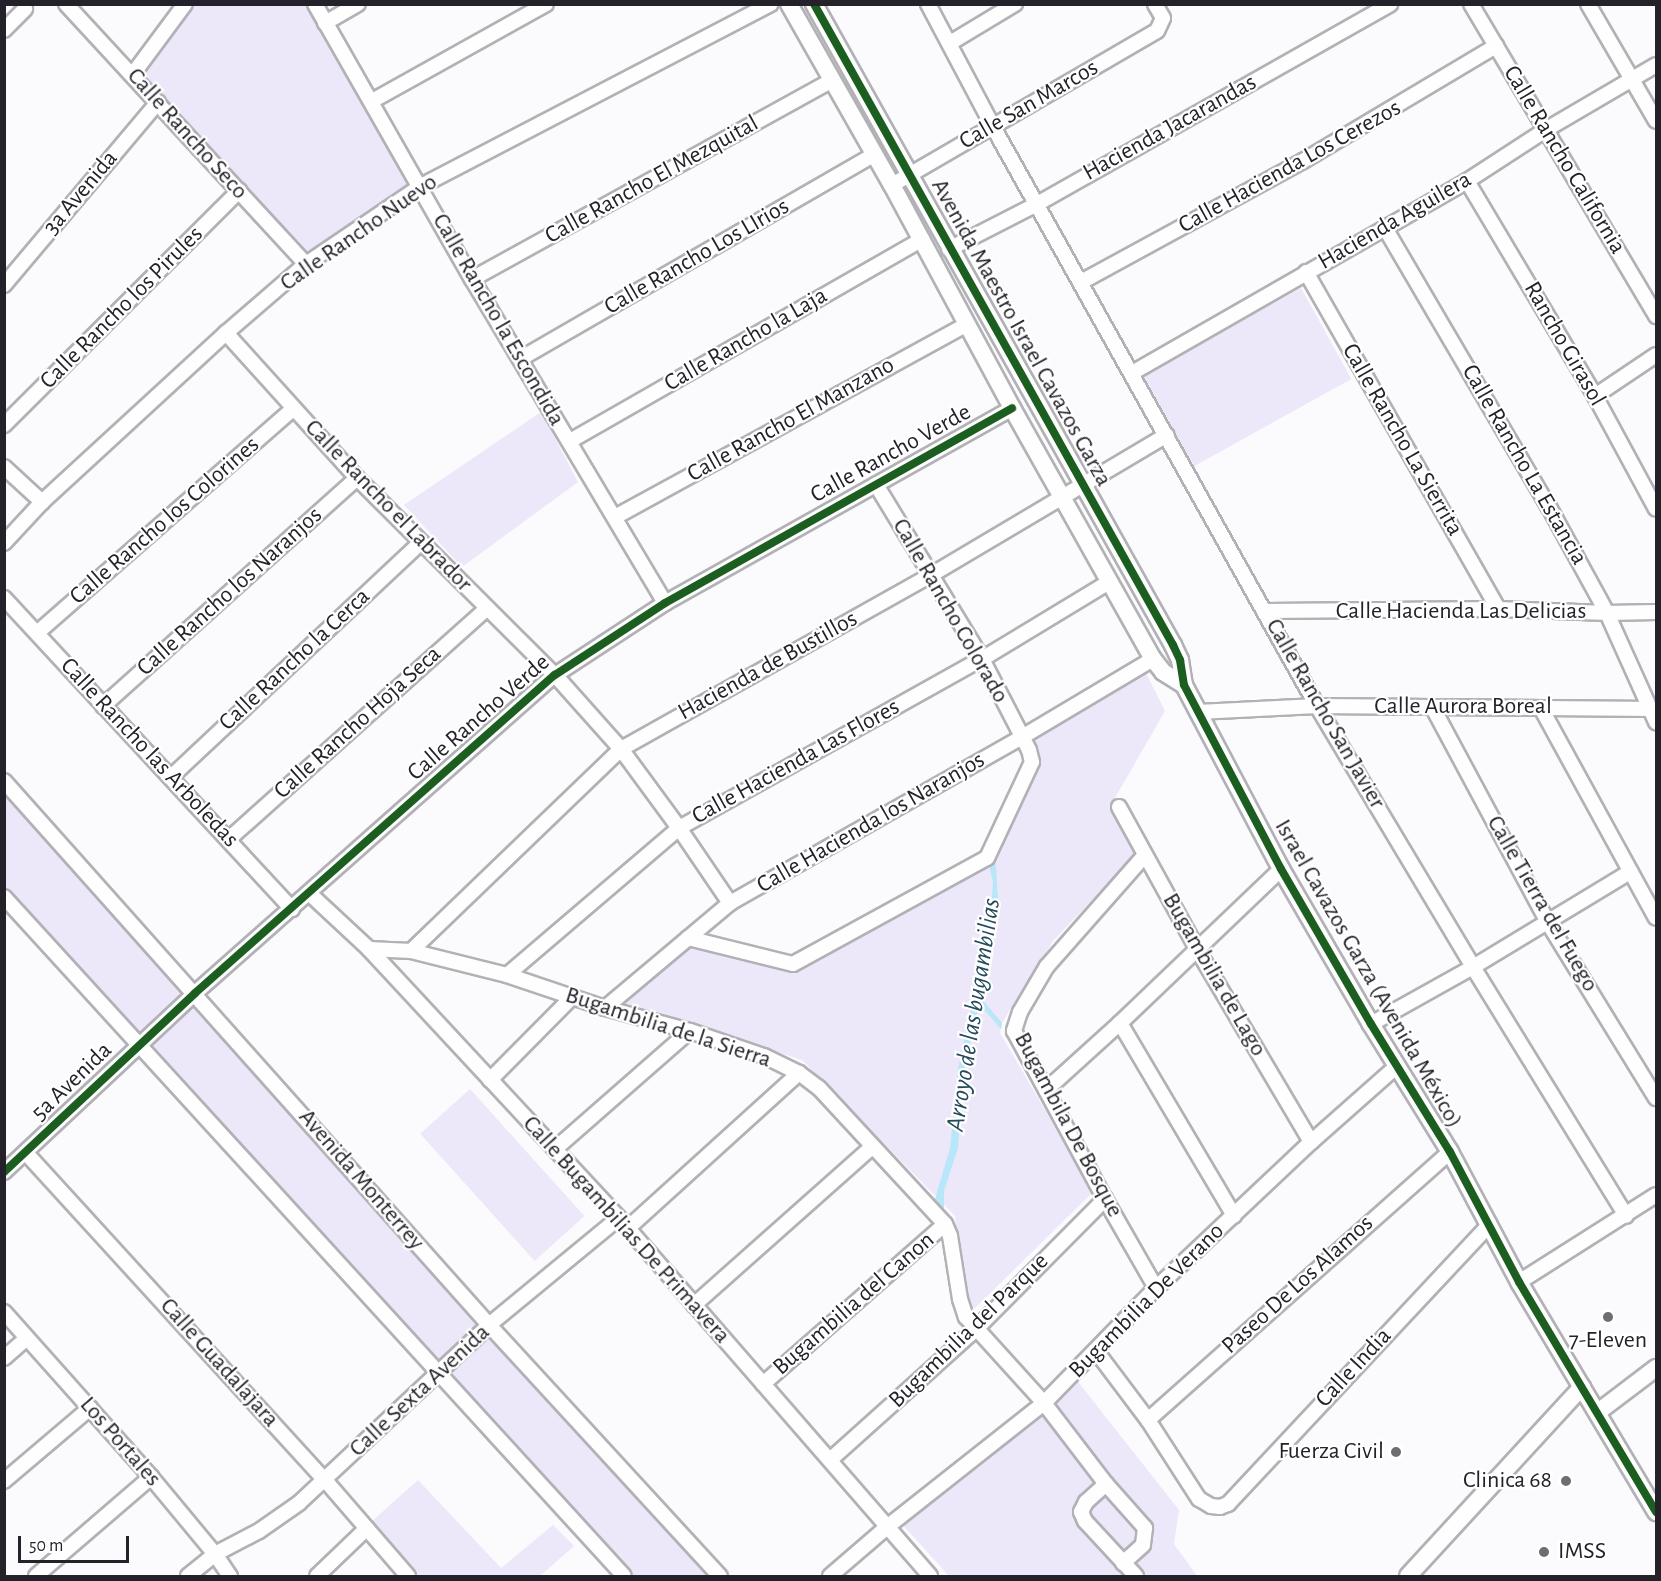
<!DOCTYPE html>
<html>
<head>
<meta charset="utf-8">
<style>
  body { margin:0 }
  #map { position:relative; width:1661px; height:1581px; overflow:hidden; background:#fbfafc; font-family:"Alegreya Sans",sans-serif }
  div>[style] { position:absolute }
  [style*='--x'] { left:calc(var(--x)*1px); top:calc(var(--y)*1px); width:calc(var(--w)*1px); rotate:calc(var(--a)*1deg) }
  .green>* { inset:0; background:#ede7fa; transform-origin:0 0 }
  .water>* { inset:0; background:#b8e7f9 }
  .roads { filter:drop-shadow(2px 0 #b2b1b5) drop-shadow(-2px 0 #b2b1b5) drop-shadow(0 2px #b2b1b5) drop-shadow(0 -2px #b2b1b5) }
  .minor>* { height:14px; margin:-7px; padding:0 7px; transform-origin:7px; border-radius:7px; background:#fefeff }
  .tertiary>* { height:16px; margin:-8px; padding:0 8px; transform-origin:8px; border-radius:8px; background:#fefeff }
  .cycleway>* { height:8px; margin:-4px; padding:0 4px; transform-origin:4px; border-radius:4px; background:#1b5e20 }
  .dots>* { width:16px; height:16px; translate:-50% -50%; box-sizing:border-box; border:3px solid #fff; border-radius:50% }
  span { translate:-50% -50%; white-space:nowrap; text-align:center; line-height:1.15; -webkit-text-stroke:4.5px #fff; paint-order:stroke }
  .street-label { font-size:24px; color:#24212a }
  .poi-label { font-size:24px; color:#24212a }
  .right { translate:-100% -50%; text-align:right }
  .left { translate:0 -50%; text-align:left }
  .water-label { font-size:26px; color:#234b59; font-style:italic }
  .frame { position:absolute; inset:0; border:6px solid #24212a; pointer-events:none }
  .scale { position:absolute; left:18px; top:1536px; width:111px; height:27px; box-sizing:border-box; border:3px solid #24212a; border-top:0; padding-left:8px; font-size:18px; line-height:21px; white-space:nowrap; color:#24212a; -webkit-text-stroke:4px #fff; paint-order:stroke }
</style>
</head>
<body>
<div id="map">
  <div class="green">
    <i style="clip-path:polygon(196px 5px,306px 5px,409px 184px,306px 254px,141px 74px)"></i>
    <i style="left:1301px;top:288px;width:104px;height:180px;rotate:61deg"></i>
    <i style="clip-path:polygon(541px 412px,578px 482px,462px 567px,404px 505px)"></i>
    <i style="clip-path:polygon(1144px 669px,1165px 711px,1112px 803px,1139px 851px,1053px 941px,1002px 1023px,1000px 1033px,1093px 1192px,975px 1308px,968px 1309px,961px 1298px,955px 1216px,802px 1060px,622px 1004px,689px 944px,795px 971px,988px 865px,1032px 762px,1022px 737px)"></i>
    <i style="clip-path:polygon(4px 783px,726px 1576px,621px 1576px,5px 894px)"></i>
    <i style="left:470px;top:1089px;width:171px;height:67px;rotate:48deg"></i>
    <i style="clip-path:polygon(1068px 1369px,1179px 1510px,1174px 1544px,1197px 1576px,949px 1576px,901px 1523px)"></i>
    <i style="clip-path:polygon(418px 1480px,501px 1568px,553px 1525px,574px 1546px,540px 1576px,419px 1576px,370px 1523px)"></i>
  </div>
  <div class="water">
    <i style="clip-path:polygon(992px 860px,996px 865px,998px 901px,987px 947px,980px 997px,1002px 1023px,1001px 1029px,979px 1004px,964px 1071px,958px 1148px,944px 1191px,944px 1209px,935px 1199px,950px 1148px,958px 1069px,991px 912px,993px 882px,989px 865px)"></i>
  </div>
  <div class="roads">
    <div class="minor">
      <i style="--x:66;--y:4;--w:354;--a:47.3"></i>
      <i style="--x:315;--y:4;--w:317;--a:60.3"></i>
      <i style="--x:472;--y:279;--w:377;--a:59.2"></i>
      <i style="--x:928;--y:4;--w:137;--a:62.1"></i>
      <i style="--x:992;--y:125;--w:666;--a:60.78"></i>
      <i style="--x:1317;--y:706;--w:304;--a:59.1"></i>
      <i style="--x:1473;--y:967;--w:292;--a:58.4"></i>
      <i style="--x:1471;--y:4;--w:363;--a:59.3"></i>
      <i style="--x:1588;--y:4;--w:135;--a:59.8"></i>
      <i style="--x:325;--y:23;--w:38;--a:-30"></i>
      <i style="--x:4;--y:30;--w:30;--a:-45"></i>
      <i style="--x:950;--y:43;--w:76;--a:-31"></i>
      <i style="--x:133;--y:74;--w:87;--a:-53.4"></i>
      <i style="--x:372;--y:101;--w:199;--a:-29.1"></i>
      <i style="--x:1467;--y:181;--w:250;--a:59.2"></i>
      <i style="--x:1595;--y:396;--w:128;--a:61.6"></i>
      <i style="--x:892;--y:185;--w:306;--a:-30.2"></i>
      <i style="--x:1157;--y:31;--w:14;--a:-65"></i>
      <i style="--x:1163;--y:18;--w:16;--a:-120"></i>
      <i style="--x:1385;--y:228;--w:324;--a:59.6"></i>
      <i style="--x:1549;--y:507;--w:121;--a:61.3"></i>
      <i style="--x:1607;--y:613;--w:120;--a:65.8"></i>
      <i style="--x:949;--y:249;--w:99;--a:-27.1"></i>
      <i style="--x:1037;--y:204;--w:406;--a:-29.5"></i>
      <i style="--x:1306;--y:272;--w:388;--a:60.3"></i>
      <i style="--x:472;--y:279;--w:411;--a:-28.9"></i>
      <i style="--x:1081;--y:282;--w:253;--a:-28.6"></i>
      <i style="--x:1303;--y:161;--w:225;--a:-30.8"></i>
      <i style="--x:4;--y:285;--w:239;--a:-49.9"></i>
      <i style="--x:226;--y:333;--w:195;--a:47.9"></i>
      <i style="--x:357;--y:478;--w:279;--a:44.9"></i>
      <i style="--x:555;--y:675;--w:99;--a:48.3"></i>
      <i style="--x:621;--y:749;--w:98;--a:53.7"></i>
      <i style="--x:679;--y:828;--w:91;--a:55.8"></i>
      <i style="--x:520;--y:359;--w:410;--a:-30"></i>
      <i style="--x:1132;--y:373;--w:386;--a:-29.8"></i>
      <i style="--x:1467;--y:181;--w:95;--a:-33"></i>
      <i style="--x:1547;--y:129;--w:126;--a:-30.4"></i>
      <i style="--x:1595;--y:396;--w:73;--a:-33.9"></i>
      <i style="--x:4;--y:425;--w:332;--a:-44.9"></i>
      <i style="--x:570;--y:441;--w:406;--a:-29.8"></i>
      <i style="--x:4;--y:467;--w:52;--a:42.6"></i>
      <i style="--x:615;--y:517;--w:401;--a:-28.7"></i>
      <i style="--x:4;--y:543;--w:56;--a:-47.2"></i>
      <i style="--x:42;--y:502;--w:250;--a:-42.6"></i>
      <i style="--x:226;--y:333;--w:106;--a:-40.8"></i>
      <i style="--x:306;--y:264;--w:139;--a:-34.1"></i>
      <i style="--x:421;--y:186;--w:394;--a:-27.5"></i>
      <i style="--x:4;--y:598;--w:424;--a:47.2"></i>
      <i style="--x:1266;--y:611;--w:232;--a:-0.5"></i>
      <i style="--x:1498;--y:609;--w:109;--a:2.1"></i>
      <i style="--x:1607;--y:613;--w:49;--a:-1.2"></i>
      <i style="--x:37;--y:633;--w:340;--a:-41.2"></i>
      <i style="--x:103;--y:706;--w:341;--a:-41.9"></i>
      <i style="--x:1433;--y:708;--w:242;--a:61.8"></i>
      <i style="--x:1547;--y:921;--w:208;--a:58.4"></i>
      <i style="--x:1541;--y:708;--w:239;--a:61.3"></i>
      <i style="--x:1198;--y:712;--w:119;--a:-2.9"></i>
      <i style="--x:1317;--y:706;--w:339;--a:0.5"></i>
      <i style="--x:171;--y:777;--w:342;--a:-43.2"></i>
      <i style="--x:4;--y:781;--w:729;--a:48.28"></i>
      <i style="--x:489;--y:1325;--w:341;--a:47.4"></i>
      <i style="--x:1119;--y:807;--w:162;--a:61.2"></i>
      <i style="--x:1197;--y:949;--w:224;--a:59.4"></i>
      <i style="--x:229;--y:839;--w:346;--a:-41.8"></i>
      <i style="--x:1145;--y:855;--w:148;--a:131.4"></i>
      <i style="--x:1047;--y:966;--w:53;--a:120.4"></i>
      <i style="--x:1020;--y:1012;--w:20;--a:108"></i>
      <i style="--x:1014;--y:1031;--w:191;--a:61.6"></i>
      <i style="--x:1105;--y:1199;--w:103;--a:60.2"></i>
      <i style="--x:310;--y:894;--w:81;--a:43"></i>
      <i style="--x:369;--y:949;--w:367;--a:47.1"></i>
      <i style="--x:619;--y:1218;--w:474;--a:49"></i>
      <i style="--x:4;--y:897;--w:919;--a:47.6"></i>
      <i style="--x:688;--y:938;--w:108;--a:13.9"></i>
      <i style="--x:793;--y:964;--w:221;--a:-28.7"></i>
      <i style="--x:987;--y:858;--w:106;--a:-64.9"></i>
      <i style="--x:1032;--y:762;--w:12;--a:-104"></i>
      <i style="--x:1029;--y:750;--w:102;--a:-117.3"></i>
      <i style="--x:982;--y:659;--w:204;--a:-121.3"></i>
      <i style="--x:369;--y:949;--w:42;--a:2.7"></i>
      <i style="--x:411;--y:951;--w:99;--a:14"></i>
      <i style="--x:507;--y:975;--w:103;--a:18.6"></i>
      <i style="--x:605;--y:1008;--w:88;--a:15.1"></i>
      <i style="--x:690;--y:1031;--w:78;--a:18.7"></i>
      <i style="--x:764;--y:1056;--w:39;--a:26"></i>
      <i style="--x:799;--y:1073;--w:25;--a:37"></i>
      <i style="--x:819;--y:1088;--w:185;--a:47.2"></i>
      <i style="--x:945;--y:1224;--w:13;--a:67"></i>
      <i style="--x:950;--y:1236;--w:64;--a:81"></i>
      <i style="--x:960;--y:1299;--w:19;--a:72"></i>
      <i style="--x:966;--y:1317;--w:116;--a:47.8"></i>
      <i style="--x:1044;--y:1403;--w:102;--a:52.6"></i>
      <i style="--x:1106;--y:1484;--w:27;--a:138"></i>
      <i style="--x:1086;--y:1502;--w:11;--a:117"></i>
      <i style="--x:1081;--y:1512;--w:10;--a:66"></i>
      <i style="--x:1085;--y:1521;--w:75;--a:47.2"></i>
      <i style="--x:411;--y:951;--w:291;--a:-43.9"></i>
      <i style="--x:621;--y:749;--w:355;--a:-29.3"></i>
      <i style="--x:931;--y:575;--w:274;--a:-30.7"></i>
      <i style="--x:507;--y:975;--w:226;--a:-40.5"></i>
      <i style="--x:679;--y:828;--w:347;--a:-29.2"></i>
      <i style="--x:982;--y:659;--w:149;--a:-31.2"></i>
      <i style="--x:605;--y:1008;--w:163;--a:-40"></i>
      <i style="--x:730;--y:903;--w:336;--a:-29.6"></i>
      <i style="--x:1022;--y:737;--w:152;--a:-30.8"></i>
      <i style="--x:1120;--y:1023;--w:224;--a:59.4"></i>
      <i style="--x:1371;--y:1024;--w:117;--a:-29.2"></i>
      <i style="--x:1473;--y:967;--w:184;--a:-31.2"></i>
      <i style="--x:490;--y:1080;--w:117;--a:-45.3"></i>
      <i style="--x:1046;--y:1090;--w:100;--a:-42.2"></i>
      <i style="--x:1120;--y:1023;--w:223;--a:-43.7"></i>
      <i style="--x:555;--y:1149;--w:179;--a:-41.2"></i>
      <i style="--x:26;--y:1153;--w:443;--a:47.6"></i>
      <i style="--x:325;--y:1480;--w:127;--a:49.2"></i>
      <i style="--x:4;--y:1172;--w:262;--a:-43.1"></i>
      <i style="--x:195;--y:993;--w:480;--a:-41.5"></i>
      <i style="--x:555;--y:675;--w:131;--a:-33.2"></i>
      <i style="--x:665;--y:603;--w:398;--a:-29.3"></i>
      <i style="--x:628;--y:1228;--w:231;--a:-42.2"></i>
      <i style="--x:1519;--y:1282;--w:162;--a:-32.4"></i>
      <i style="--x:694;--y:1305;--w:239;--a:-41.6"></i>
      <i style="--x:4;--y:1312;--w:221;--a:48.3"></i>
      <i style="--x:151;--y:1477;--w:100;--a:50.3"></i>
      <i style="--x:215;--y:1554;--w:27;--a:56"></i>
      <i style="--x:1096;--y:1351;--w:86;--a:53"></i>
      <i style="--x:1148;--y:1420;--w:94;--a:57.2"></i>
      <i style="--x:1199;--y:1499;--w:14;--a:30"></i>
      <i style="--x:1211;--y:1506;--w:9;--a:6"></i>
      <i style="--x:1220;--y:1507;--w:9;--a:-21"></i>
      <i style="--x:1228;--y:1504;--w:383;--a:-46.9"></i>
      <i style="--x:4;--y:1358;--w:30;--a:-41"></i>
      <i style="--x:763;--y:1384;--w:242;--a:-41.3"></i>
      <i style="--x:1148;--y:1420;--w:404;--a:-41.6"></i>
      <i style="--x:830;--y:1460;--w:195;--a:-41.9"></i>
      <i style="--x:975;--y:1330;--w:185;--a:-45.2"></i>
      <i style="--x:4;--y:1481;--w:113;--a:-40.3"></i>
      <i style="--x:1106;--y:1484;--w:59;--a:48.4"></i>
      <i style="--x:1145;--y:1528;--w:17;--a:97"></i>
      <i style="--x:1143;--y:1545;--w:27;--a:138"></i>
      <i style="--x:36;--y:1576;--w:152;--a:-40.7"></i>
      <i style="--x:188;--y:1576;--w:35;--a:-39"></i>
      <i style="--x:215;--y:1554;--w:50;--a:-27.6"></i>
      <i style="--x:259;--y:1531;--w:49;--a:-35"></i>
      <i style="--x:299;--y:1503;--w:260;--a:-43.1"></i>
      <i style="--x:489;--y:1325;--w:168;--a:-39.5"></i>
      <i style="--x:317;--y:1576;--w:69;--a:-43.8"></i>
      <i style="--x:830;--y:1576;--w:75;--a:-40.7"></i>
      <i style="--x:887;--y:1527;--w:200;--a:-38.3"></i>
      <i style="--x:1044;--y:1403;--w:161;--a:-45.8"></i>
      <i style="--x:1156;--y:1288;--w:213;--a:-43.3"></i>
      <i style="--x:1311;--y:1142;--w:115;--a:-41.5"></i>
    </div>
    <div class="tertiary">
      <i style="--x:789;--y:4;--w:208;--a:60.4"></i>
      <i style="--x:892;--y:185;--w:253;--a:61.7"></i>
      <i style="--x:1012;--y:408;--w:288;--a:60.7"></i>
      <i style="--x:1153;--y:659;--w:16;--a:52"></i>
      <i style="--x:1163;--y:672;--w:25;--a:32"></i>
      <i style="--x:814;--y:4;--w:735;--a:60.75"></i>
      <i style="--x:1173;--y:645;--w:17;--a:65"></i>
      <i style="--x:1180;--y:660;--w:25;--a:81"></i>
      <i style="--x:1184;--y:685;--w:208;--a:62.2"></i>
      <i style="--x:1281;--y:869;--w:179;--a:59.9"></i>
      <i style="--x:1371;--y:1024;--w:150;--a:58.3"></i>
      <i style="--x:1450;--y:1152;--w:147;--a:62"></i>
      <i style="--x:1519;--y:1282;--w:268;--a:59.2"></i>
      <i style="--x:1598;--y:1412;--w:73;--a:-37.2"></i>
      <i style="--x:1408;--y:1576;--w:257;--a:-47.4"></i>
    </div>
  </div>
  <div class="cycleway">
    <i style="--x:814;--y:4;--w:735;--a:60.75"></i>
    <i style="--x:1173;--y:645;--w:17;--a:65"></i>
    <i style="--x:1180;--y:660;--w:25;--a:81"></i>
    <i style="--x:1184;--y:685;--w:208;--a:62.2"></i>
    <i style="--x:1281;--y:869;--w:179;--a:59.9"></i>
    <i style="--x:1371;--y:1024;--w:150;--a:58.3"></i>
    <i style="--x:1450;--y:1152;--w:147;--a:62"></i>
    <i style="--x:1519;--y:1282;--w:268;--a:59.2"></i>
    <i style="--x:4;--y:1172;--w:262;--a:-43.1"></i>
    <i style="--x:195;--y:993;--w:480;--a:-41.5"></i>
    <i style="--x:555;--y:675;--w:131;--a:-33.2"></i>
    <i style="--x:665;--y:603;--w:398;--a:-29.3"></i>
  </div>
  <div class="dots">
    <i style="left:1608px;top:1317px;background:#6f6d74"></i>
    <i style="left:1396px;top:1452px;background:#6f6d74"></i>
    <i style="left:1566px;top:1481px;background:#6f6d74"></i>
    <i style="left:1544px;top:1552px;background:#6f6d74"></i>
  </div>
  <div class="street-label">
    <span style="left:1029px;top:105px;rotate:-30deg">Calle San Marcos</span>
    <span style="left:1170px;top:128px;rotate:-29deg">Hacienda Jacarandas</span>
    <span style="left:187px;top:134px;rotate:48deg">Calle Rancho Seco</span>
    <span style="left:1564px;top:160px;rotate:59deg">Calle Rancho California</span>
    <span style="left:1290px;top:167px;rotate:-29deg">Calle Hacienda Los Cerezos</span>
    <span style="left:652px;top:180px;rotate:-29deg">Calle Rancho El Mezquital</span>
    <span style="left:81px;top:193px;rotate:-50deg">3a Avenida</span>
    <span style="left:1395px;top:221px;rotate:-30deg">Hacienda Aguilera</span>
    <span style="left:359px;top:233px;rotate:-35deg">Calle Rancho Nuevo</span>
    <span style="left:697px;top:257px;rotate:-30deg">Calle Rancho Los LIrios</span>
    <span style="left:122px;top:308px;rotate:-45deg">Calle Rancho los Pirules</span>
    <span style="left:498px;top:320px;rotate:60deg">Calle Rancho la Escondida</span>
    <span style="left:1021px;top:333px;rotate:61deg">Avenida Maestro Israel Cavazos Garza</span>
    <span style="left:746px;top:340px;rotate:-30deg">Calle Rancho la Laja</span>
    <span style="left:1564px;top:344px;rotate:60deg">Rancho Girasol</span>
    <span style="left:791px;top:420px;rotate:-29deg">Calle Rancho El Manzano</span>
    <span style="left:1402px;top:440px;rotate:60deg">Calle Rancho La Sierrita</span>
    <span style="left:891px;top:454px;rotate:-29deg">Calle Rancho Verde</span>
    <span style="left:1524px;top:465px;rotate:60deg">Calle Rancho La Estancia</span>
    <span style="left:388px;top:506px;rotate:46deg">Calle Rancho el Labrador</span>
    <span style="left:165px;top:521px;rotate:-41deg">Calle Rancho los Colorines</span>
    <span style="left:230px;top:592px;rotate:-42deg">Calle Rancho los Naranjos</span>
    <span style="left:950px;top:611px;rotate:60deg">Calle Rancho Colorado</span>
    <span style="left:1461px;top:612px">Calle Hacienda Las Delicias</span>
    <span style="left:295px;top:660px;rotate:-43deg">Calle Rancho la Cerca</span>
    <span style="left:768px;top:666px;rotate:-29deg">Hacienda de Bustillos</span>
    <span style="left:1463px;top:707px">Calle Aurora Boreal</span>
    <span style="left:1325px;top:714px;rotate:60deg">Calle Rancho San Javier</span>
    <span style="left:479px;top:718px;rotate:-41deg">Calle Rancho Verde</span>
    <span style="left:358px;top:723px;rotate:-42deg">Calle Rancho Hoja Seca</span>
    <span style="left:149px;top:753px;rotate:47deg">Calle Rancho las Arboledas</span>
    <span style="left:796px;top:762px;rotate:-29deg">Calle Hacienda Las Flores</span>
    <span style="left:871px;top:823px;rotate:-30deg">Calle Hacienda los Naranjos</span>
    <span style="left:1542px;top:904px;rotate:60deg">Calle Tierra del Fuego</span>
    <span style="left:1368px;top:974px;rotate:60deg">Israel Cavazos Garza (Avenida México)</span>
    <span style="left:1214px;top:975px;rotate:60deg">Bugambilia de Lago</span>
    <span style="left:668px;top:1028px;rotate:18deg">Bugambilia de la Sierra</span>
    <span style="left:72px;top:1082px;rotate:-44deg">5a Avenida</span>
    <span style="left:1068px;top:1125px;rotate:62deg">Bugambila De Bosque</span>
    <span style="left:361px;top:1180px;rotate:49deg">Avenida Monterrey</span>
    <span style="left:626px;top:1230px;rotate:48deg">Calle Bugambilias De Primavera</span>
    <span style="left:1298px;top:1285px;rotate:-42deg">Paseo De Los Alamos</span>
    <span style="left:1147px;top:1301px;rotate:-45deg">Bugambilia De Verano</span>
    <span style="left:854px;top:1304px;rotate:-41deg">Bugambilia del Canon</span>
    <span style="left:969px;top:1331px;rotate:-44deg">Bugambilia del Parque</span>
    <span style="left:219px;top:1363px;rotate:48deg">Calle Guadalajara</span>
    <span style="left:1354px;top:1368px;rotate:-47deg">Calle India</span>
    <span style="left:420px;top:1391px;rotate:-43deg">Calle Sexta Avenida</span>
    <span style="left:120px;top:1442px;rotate:49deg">Los Portales</span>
  </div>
  <div class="poi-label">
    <span style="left:1608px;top:1341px">7-Eleven</span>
    <span class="right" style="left:1384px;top:1452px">Fuerza Civil</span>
    <span class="right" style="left:1552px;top:1481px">Clinica 68</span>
    <span class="left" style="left:1558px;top:1552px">IMSS</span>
  </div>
  <div class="water-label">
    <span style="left:974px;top:1015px;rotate:-81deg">Arroyo de las bugambilias</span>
  </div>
  <div class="frame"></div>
  <div class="scale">50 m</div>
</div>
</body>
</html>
